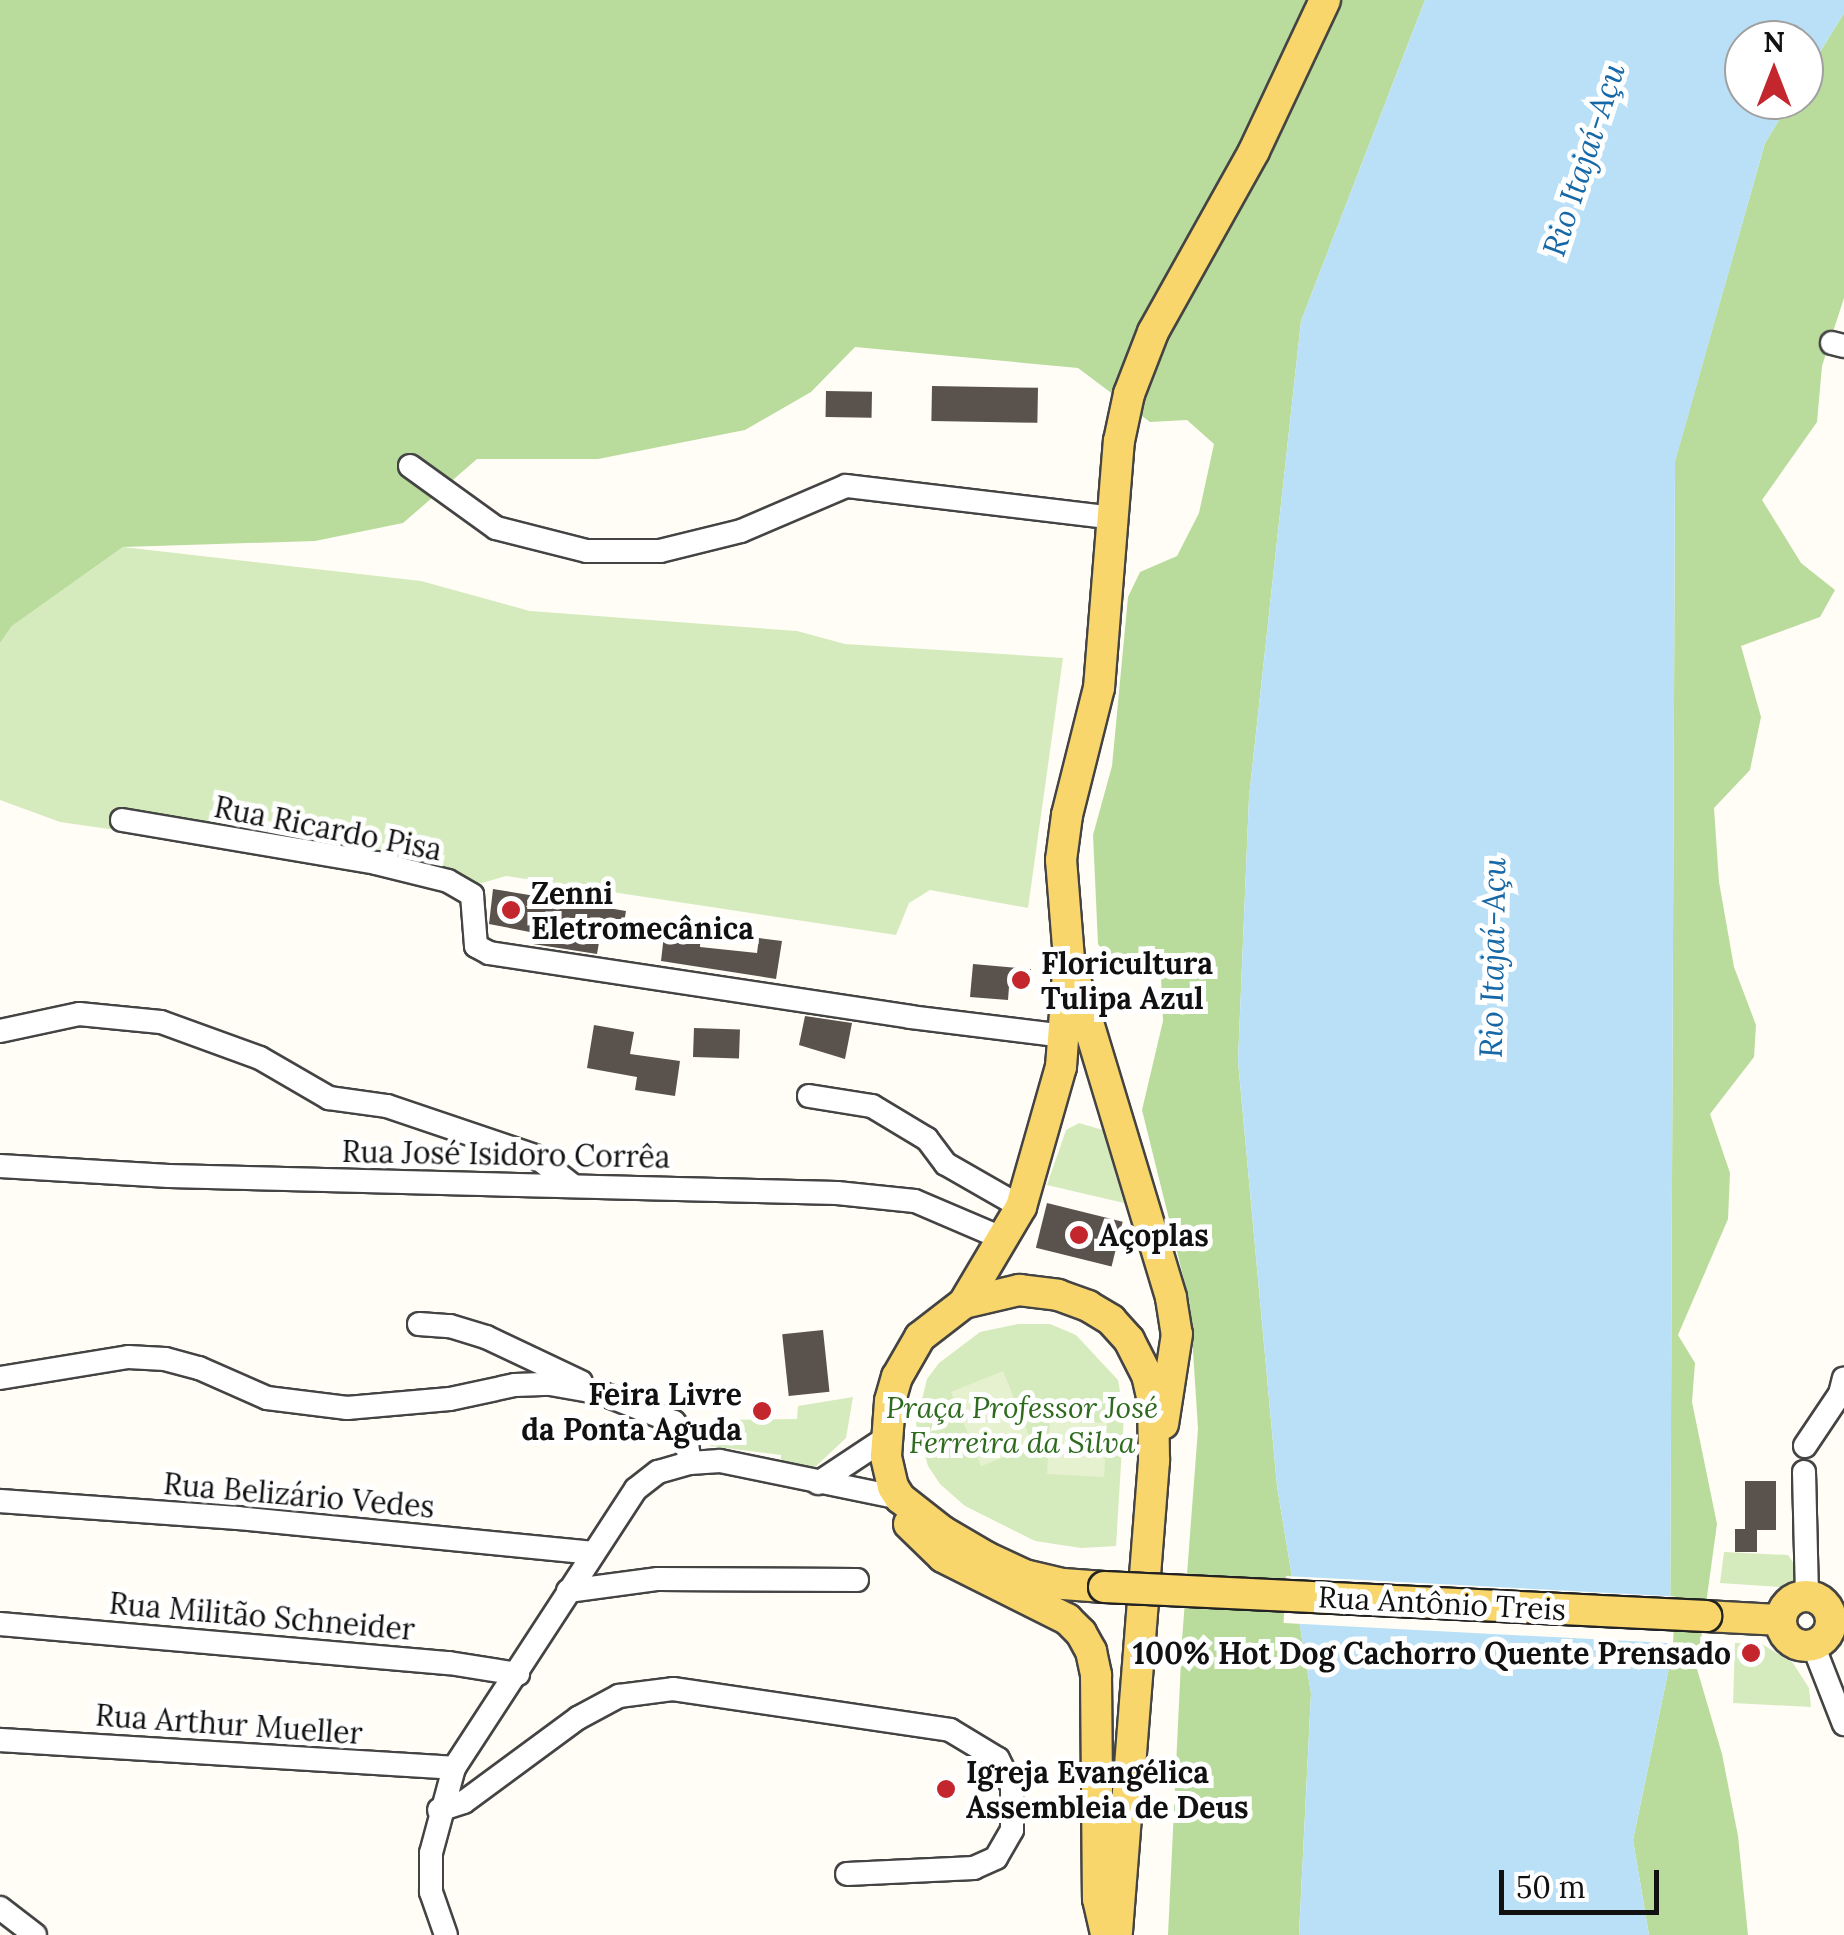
<!DOCTYPE html>
<html>
<head>
<meta charset="utf-8">
<style>
  body { margin:0 }
  #map { position:relative; width:1844px; height:1935px; overflow:hidden; background:#fffdf5; font-family:Lora,serif }
  div>[style] { position:absolute }
  [style*='--x'] { left:calc(var(--x)*1px); top:calc(var(--y)*1px); width:calc(var(--w)*1px); rotate:calc(var(--a)*1deg) }
  .green>* { inset:0; background:#d5ebbd }
  .forest>* { inset:0; background:#b9dc9c }
  .pitch>* { inset:0; background:#e6f2cf; transform-origin:0 0 }
  .water>* { inset:0; background:#b9e0f7 }
  .pier>* { inset:0; background:#fffdf5; transform-origin:0 0 }
  .building>* { inset:0; background:#5a524d; transform-origin:0 0 }
  .roads { filter:drop-shadow(2px 0 #444) drop-shadow(-2px 0 #444) drop-shadow(0 2px #444) drop-shadow(0 -2px #444) }
  .minor>* { height:22px; margin:-11px; padding:0 11px; transform-origin:11px; border-radius:11px; background:#fff }
  .major>* { height:30px; margin:-15px; padding:0 15px; transform-origin:15px; border-radius:15px; background:#f9d66b }
  .major>.ring { margin:-15px; padding:0; box-sizing:content-box; background:none; border:30px solid #f9d66b; border-radius:50% }
  .bridges { filter:drop-shadow(2px 0 #222) drop-shadow(-2px 0 #222) drop-shadow(0 2px #222) drop-shadow(0 -2px #222) }
  .major-bridge>* { height:30px; margin:-15px; padding:0 15px; transform-origin:15px; border-radius:15px; background:#f9d66b }
  .dots>* { width:28px; height:28px; translate:-50% -50%; box-sizing:border-box; border:5px solid #fff; border-radius:50% }
  span { translate:-50% -50%; white-space:nowrap; text-align:center; line-height:1.15; -webkit-text-stroke:10px #fff; paint-order:stroke }
  .street-label { font-size:30px; color:#111 }
  .poi-label { font-size:30px; color:#111; font-weight:700 }
  .left { translate:0 -50%; text-align:left }
  .right { translate:-100% -50%; text-align:right }
  .park-label { font-size:30px; color:#2f6b1f; font-style:italic }
  .water-label { font-size:32px; color:#1768a6; font-style:italic }
  .north { position:absolute; left:1724px; top:20px; width:100px; height:100px; box-sizing:border-box; background:#fff; border:2px solid #a0a0a0; border-radius:50%; rotate:0deg; font-size:28px; font-weight:700; line-height:40px; text-align:center; color:#111 }
  .north::after { content:''; display:block; margin:auto; width:35px; height:45px; background:#c4262e; clip-path:polygon(50% 0,100% 100%,50% 72%,0 100%) }
  .scale { position:absolute; left:1499px; top:1870px; width:160px; height:45px; box-sizing:border-box; border:5px solid #111; border-top:0; padding-left:12px; font-size:30px; line-height:35px; white-space:nowrap; color:#111; -webkit-text-stroke:8px #fff; paint-order:stroke }
</style>
</head>
<body>
<div id="map">
  <div class="green">
    <i style="clip-path:polygon(123px 547px,421px 581px,530px 611px,797px 631px,845px 644px,1063px 658px,1028px 908px,930px 890px,909px 903px,896px 935px,506px 876px,482px 883px,60px 822px,0 800px,0 643px,12px 626px)"></i>
    <i style="clip-path:polygon(1079px 1123px,1103px 1130px,1124px 1203px,1047px 1185px,1066px 1130px)"></i>
    <i style="clip-path:polygon(1018px 1324px,1050px 1324px,1076px 1335px,1118px 1380px,1124px 1415px,1116px 1546px,1081px 1548px,1035px 1541px,965px 1506px,940px 1484px,928px 1466px,916px 1424px,927px 1379px,939px 1363px,980px 1332px)"></i>
    <i style="clip-path:polygon(853px 1397px,846px 1438px,814px 1468px,781px 1468px,781px 1455px,710px 1446px,716px 1420px,797px 1419px,798px 1406px)"></i>
    <i style="clip-path:polygon(1724px 1552px,1788px 1555px,1794px 1564px,1793px 1588px,1720px 1583px)"></i>
    <i style="clip-path:polygon(1735px 1643px,1760px 1643px,1793px 1663px,1809px 1688px,1811px 1707px,1733px 1703px)"></i>
  </div>
  <div class="forest">
    <i style="clip-path:polygon(0 0,1425px 0,1301px 321px,1249px 797px,1238px 1061px,1277px 1486px,1311px 1693px,1299px 1935px,1168px 1935px,1182px 1640px,1198px 1429px,1190px 1304px,1142px 1110px,1163px 1021px,1161px 978px,1121px 971px,1098px 944px,1093px 835px,1112px 766px,1128px 597px,1140px 572px,1177px 556px,1199px 513px,1214px 444px,1187px 420px,1150px 422px,1078px 368px,855px 347px,811px 392px,745px 430px,598px 459px,477px 459px,403px 523px,315px 541px,123px 547px,12px 626px,0 643px)"></i>
    <i style="clip-path:polygon(1844px 13px,1844px 298px,1822px 366px,1817px 422px,1762px 500px,1801px 563px,1835px 590px,1820px 617px,1741px 646px,1761px 717px,1750px 770px,1714px 808px,1719px 882px,1734px 967px,1756px 1025px,1754px 1057px,1710px 1114px,1730px 1173px,1728px 1219px,1678px 1335px,1695px 1363px,1692px 1402px,1717px 1524px,1697px 1669px,1722px 1754px,1738px 1836px,1748px 1935px,1649px 1935px,1633px 1840px,1670px 1663px,1675px 461px,1765px 143px,1791px 100px,1804px 100px,1804px 78px)"></i>
  </div>
  <div class="pitch">
    <i style="left:1003px;top:1371px;width:80px;height:56px;rotate:68deg"></i>
    <i style="left:1050px;top:1420px;width:57px;height:54px;rotate:3deg"></i>
  </div>
  <div class="water">
    <i style="clip-path:polygon(1425px 0,1844px 0,1844px 13px,1804px 78px,1804px 40px,1744px 40px,1744px 100px,1791px 100px,1765px 143px,1675px 462px,1670px 1663px,1633px 1840px,1649px 1935px,1299px 1935px,1311px 1693px,1277px 1486px,1238px 1061px,1249px 797px,1301px 321px)"></i>
  </div>
  <div class="pier">
    <i style="left:1286px;top:1576px;width:390px;height:47px;rotate:3deg"></i>
  </div>
  <div class="building">
    <i style="left:932px;top:386px;width:106px;height:35px;rotate:1deg"></i>
    <i style="left:826px;top:391px;width:46px;height:26px;rotate:1deg"></i>
    <i style="clip-path:polygon(493px 889px,626px 911px,622px 935px,601px 931px,597px 954px,533px 944px,535px 933px,489px 924px)"></i>
    <i style="clip-path:polygon(665px 926px,701px 930px,700px 947px,757px 953px,759px 938px,782px 941px,776px 979px,661px 961px)"></i>
    <i style="clip-path:polygon(973px 964px,1031px 969px,1030px 988px,1009px 987px,1008px 1000px,970px 997px)"></i>
    <i style="clip-path:polygon(805px 1016px,852px 1023px,845px 1059px,799px 1045px)"></i>
    <i style="clip-path:polygon(594px 1025px,634px 1032px,630px 1054px,680px 1061px,675px 1096px,635px 1090px,637px 1077px,587px 1068px)"></i>
    <i style="left:694px;top:1028px;width:46px;height:29px;rotate:2deg"></i>
    <i style="left:1047px;top:1203px;width:78px;height:46px;rotate:14deg"></i>
    <i style="left:823px;top:1330px;width:62px;height:41px;rotate:84deg"></i>
    <i style="clip-path:polygon(1745px 1481px,1776px 1481px,1776px 1530px,1757px 1530px,1757px 1552px,1735px 1552px,1735px 1529px,1745px 1529px)"></i>
  </div>
  <div class="roads">
    <div class="minor">
      <i style="--x:1832;--y:343;--w:12;--a:14"></i>
      <i style="--x:410;--y:466;--w:106;--a:35.8"></i>
      <i style="--x:496;--y:528;--w:94;--a:14.2"></i>
      <i style="--x:587;--y:551;--w:73;--a:0"></i>
      <i style="--x:660;--y:551;--w:83;--a:-13.9"></i>
      <i style="--x:741;--y:531;--w:114;--a:-23.2"></i>
      <i style="--x:846;--y:486;--w:269;--a:6.8"></i>
      <i style="--x:122;--y:820;--w:258;--a:9.6"></i>
      <i style="--x:376;--y:863;--w:74;--a:14"></i>
      <i style="--x:448;--y:881;--w:28;--a:30"></i>
      <i style="--x:472;--y:895;--w:51;--a:85.5"></i>
      <i style="--x:476;--y:946;--w:15;--a:28"></i>
      <i style="--x:489;--y:953;--w:426;--a:8.6"></i>
      <i style="--x:910;--y:1017;--w:155;--a:7"></i>
      <i style="--x:0;--y:1031;--w:81;--a:-12.1"></i>
      <i style="--x:79;--y:1014;--w:82;--a:5.6"></i>
      <i style="--x:161;--y:1022;--w:105;--a:20"></i>
      <i style="--x:260;--y:1058;--w:80;--a:30.1"></i>
      <i style="--x:329;--y:1098;--w:59;--a:7.9"></i>
      <i style="--x:387;--y:1106;--w:156;--a:18.7"></i>
      <i style="--x:535;--y:1156;--w:47;--a:38.1"></i>
      <i style="--x:809;--y:1096;--w:64;--a:9"></i>
      <i style="--x:872;--y:1106;--w:64;--a:31"></i>
      <i style="--x:927;--y:1139;--w:31;--a:53"></i>
      <i style="--x:946;--y:1164;--w:86;--a:29.8"></i>
      <i style="--x:0;--y:1166;--w:169;--a:3.4"></i>
      <i style="--x:169;--y:1176;--w:668;--a:1.46"></i>
      <i style="--x:837;--y:1193;--w:78;--a:5.9"></i>
      <i style="--x:915;--y:1201;--w:97;--a:23.1"></i>
      <i style="--x:419;--y:1324;--w:31;--a:4"></i>
      <i style="--x:450;--y:1326;--w:38;--a:17"></i>
      <i style="--x:486;--y:1337;--w:105;--a:25.3"></i>
      <i style="--x:0;--y:1378;--w:130;--a:-9.3"></i>
      <i style="--x:128;--y:1357;--w:37;--a:3"></i>
      <i style="--x:165;--y:1359;--w:35;--a:15"></i>
      <i style="--x:199;--y:1368;--w:74;--a:23.8"></i>
      <i style="--x:267;--y:1398;--w:81;--a:7.1"></i>
      <i style="--x:347;--y:1408;--w:103;--a:-5"></i>
      <i style="--x:450;--y:1399;--w:66;--a:-12.2"></i>
      <i style="--x:515;--y:1385;--w:35;--a:-2"></i>
      <i style="--x:550;--y:1384;--w:52;--a:10"></i>
      <i style="--x:601;--y:1393;--w:79;--a:21.7"></i>
      <i style="--x:674;--y:1422;--w:20;--a:53"></i>
      <i style="--x:686;--y:1438;--w:25;--a:81"></i>
      <i style="--x:1805;--y:1446;--w:63;--a:-56.1"></i>
      <i style="--x:1840;--y:1394;--w:16;--a:-76"></i>
      <i style="--x:1804;--y:1472;--w:124;--a:88.6"></i>
      <i style="--x:818;--y:1483;--w:82;--a:-33.5"></i>
      <i style="--x:0;--y:1501;--w:238;--a:4.1"></i>
      <i style="--x:237;--y:1518;--w:358;--a:5.6"></i>
      <i style="--x:568;--y:1591;--w:91;--a:-7.6"></i>
      <i style="--x:658;--y:1579;--w:199;--a:0.3"></i>
      <i style="--x:0;--y:1624;--w:451;--a:5"></i>
      <i style="--x:449;--y:1663;--w:70;--a:9.1"></i>
      <i style="--x:1813;--y:1645;--w:85;--a:68.6"></i>
      <i style="--x:0;--y:1740;--w:455;--a:3.5"></i>
      <i style="--x:439;--y:1810;--w:26;--a:-18"></i>
      <i style="--x:464;--y:1802;--w:142;--a:-36.4"></i>
      <i style="--x:578;--y:1718;--w:47;--a:-28.2"></i>
      <i style="--x:619;--y:1696;--w:54;--a:-7.4"></i>
      <i style="--x:673;--y:1689;--w:280;--a:8.4"></i>
      <i style="--x:950;--y:1730;--w:56;--a:31.1"></i>
      <i style="--x:998;--y:1759;--w:31;--a:63"></i>
      <i style="--x:1012;--y:1787;--w:43;--a:90"></i>
      <i style="--x:1012;--y:1830;--w:32;--a:120"></i>
      <i style="--x:996;--y:1858;--w:24;--a:156"></i>
      <i style="--x:974;--y:1868;--w:127;--a:177.3"></i>
      <i style="--x:0;--y:1908;--w:44;--a:37.6"></i>
      <i style="--x:446;--y:1935;--w:46;--a:-109.2"></i>
      <i style="--x:431;--y:1892;--w:39;--a:-90"></i>
      <i style="--x:431;--y:1853;--w:88;--a:-74.9"></i>
      <i style="--x:454;--y:1768;--w:333;--a:-56.9"></i>
      <i style="--x:636;--y:1489;--w:28;--a:-38"></i>
      <i style="--x:658;--y:1472;--w:33;--a:-16"></i>
      <i style="--x:690;--y:1463;--w:30;--a:-4"></i>
      <i style="--x:720;--y:1461;--w:184;--a:11.6"></i>
    </div>
    <div class="major">
      <i style="--x:1074;--y:976;--w:336;--a:73.2"></i>
      <i style="--x:1171;--y:1298;--w:36;--a:81"></i>
      <i style="--x:1177;--y:1334;--w:91;--a:98.8"></i>
      <i style="--x:964;--y:1303;--w:112;--a:-59.3"></i>
      <i style="--x:1021;--y:1207;--w:146;--a:-74.1"></i>
      <i style="--x:1061;--y:1067;--w:108;--a:-85.8"></i>
      <i style="--x:1069;--y:959;--w:99;--a:-94.6"></i>
      <i style="--x:1061;--y:860;--w:45;--a:-82.4"></i>
      <i style="--x:1067;--y:815;--w:131;--a:-75.9"></i>
      <i style="--x:1099;--y:688;--w:248;--a:-85.4"></i>
      <i style="--x:1119;--y:441;--w:48;--a:-78"></i>
      <i style="--x:1129;--y:394;--w:66;--a:-68.8"></i>
      <i style="--x:1153;--y:332;--w:207;--a:-60.8"></i>
      <i style="--x:1254;--y:151;--w:167;--a:-64.8"></i>
      <i style="--x:909;--y:1524;--w:47;--a:44.1"></i>
      <i style="--x:943;--y:1557;--w:139;--a:26.6"></i>
      <i style="--x:1067;--y:1619;--w:20;--a:45"></i>
      <i style="--x:1081;--y:1633;--w:21;--a:61"></i>
      <i style="--x:1091;--y:1651;--w:25;--a:78"></i>
      <i style="--x:1096;--y:1675;--w:224;--a:89.5"></i>
      <i style="--x:1098;--y:1899;--w:37;--a:77"></i>
      <i style="--x:1104;--y:1587;--w:41;--a:-175.8"></i>
      <i style="--x:1063;--y:1584;--w:37;--a:-167"></i>
      <i style="--x:1027;--y:1576;--w:45;--a:-155.1"></i>
      <i style="--x:986;--y:1557;--w:51;--a:-149.4"></i>
      <i style="--x:942;--y:1531;--w:53;--a:-141.8"></i>
      <i style="--x:900;--y:1498;--w:13;--a:-122"></i>
      <i style="--x:893;--y:1487;--w:32;--a:-103"></i>
      <i style="--x:886;--y:1456;--w:55;--a:-85.8"></i>
      <i style="--x:890;--y:1401;--w:25;--a:-74"></i>
      <i style="--x:897;--y:1377;--w:46;--a:-60.1"></i>
      <i style="--x:920;--y:1337;--w:56;--a:-37.7"></i>
      <i style="--x:964;--y:1303;--w:57;--a:-13.3"></i>
      <i style="--x:1019;--y:1290;--w:39;--a:7"></i>
      <i style="--x:1058;--y:1295;--w:32;--a:20"></i>
      <i style="--x:1088;--y:1306;--w:27;--a:31"></i>
      <i style="--x:1111;--y:1320;--w:27;--a:48"></i>
      <i style="--x:1129;--y:1340;--w:39;--a:63"></i>
      <i style="--x:1147;--y:1375;--w:27;--a:77"></i>
      <i style="--x:1153;--y:1401;--w:60;--a:89"></i>
      <i style="--x:1154;--y:1461;--w:475;--a:94.5"></i>
      <i class="ring" style="left:1781px;top:1596px;width:20px;height:20px"></i>
      <i style="--x:1706;--y:1616;--w:75;--a:3.1"></i>
    </div>
  </div>
  <div class="bridges">
    <div class="major-bridge">
      <i style="--x:1104;--y:1587;--w:603;--a:2.76"></i>
    </div>
  </div>
  <div class="dots">
    <i style="left:511px;top:910px;background:#c4262e"></i>
    <i style="left:1021px;top:980px;background:#c4262e"></i>
    <i style="left:1079px;top:1235px;background:#c4262e"></i>
    <i style="left:762px;top:1411px;background:#c4262e"></i>
    <i style="left:1751px;top:1653px;background:#c4262e"></i>
    <i style="left:946px;top:1789px;background:#c4262e"></i>
  </div>
  <div class="street-label">
    <span style="left:328px;top:828px;rotate:11deg">Rua Ricardo Pisa</span>
    <span style="left:506px;top:1154px;rotate:1deg">Rua José Isidoro Corrêa</span>
    <span style="left:299px;top:1495px;rotate:5deg">Rua Belizário Vedes</span>
    <span style="left:1442px;top:1603px;rotate:3deg">Rua Antônio Treis</span>
    <span style="left:262px;top:1616px;rotate:5deg">Rua Militão Schneider</span>
    <span style="left:229px;top:1724px;rotate:4deg">Rua Arthur Mueller</span>
  </div>
  <div class="poi-label">
    <span class="left" style="left:531px;top:910px">Zenni<br>Eletromecânica</span>
    <span class="left" style="left:1041px;top:980px">Floricultura<br>Tulipa Azul</span>
    <span class="left" style="left:1099px;top:1235px">Açoplas</span>
    <span class="right" style="left:742px;top:1411px">Feira Livre<br>da Ponta Aguda</span>
    <span class="right" style="left:1731px;top:1653px">100% Hot Dog Cachorro Quente Prensado</span>
    <span class="left" style="left:966px;top:1789px">Igreja Evangélica<br>Assembleia de Deus</span>
  </div>
  <div class="park-label">
    <span style="left:1022px;top:1424px">Praça Professor José<br>Ferreira da Silva</span>
  </div>
  <div class="water-label">
    <span style="left:1584px;top:160px;rotate:-72deg">Rio Itajaí-Açu</span>
    <span style="left:1493px;top:958px;rotate:-89deg">Rio Itajaí-Açu</span>
  </div>
  <div class="north">N</div>
  <div class="scale">50 m</div>
</div>
</body>
</html>
